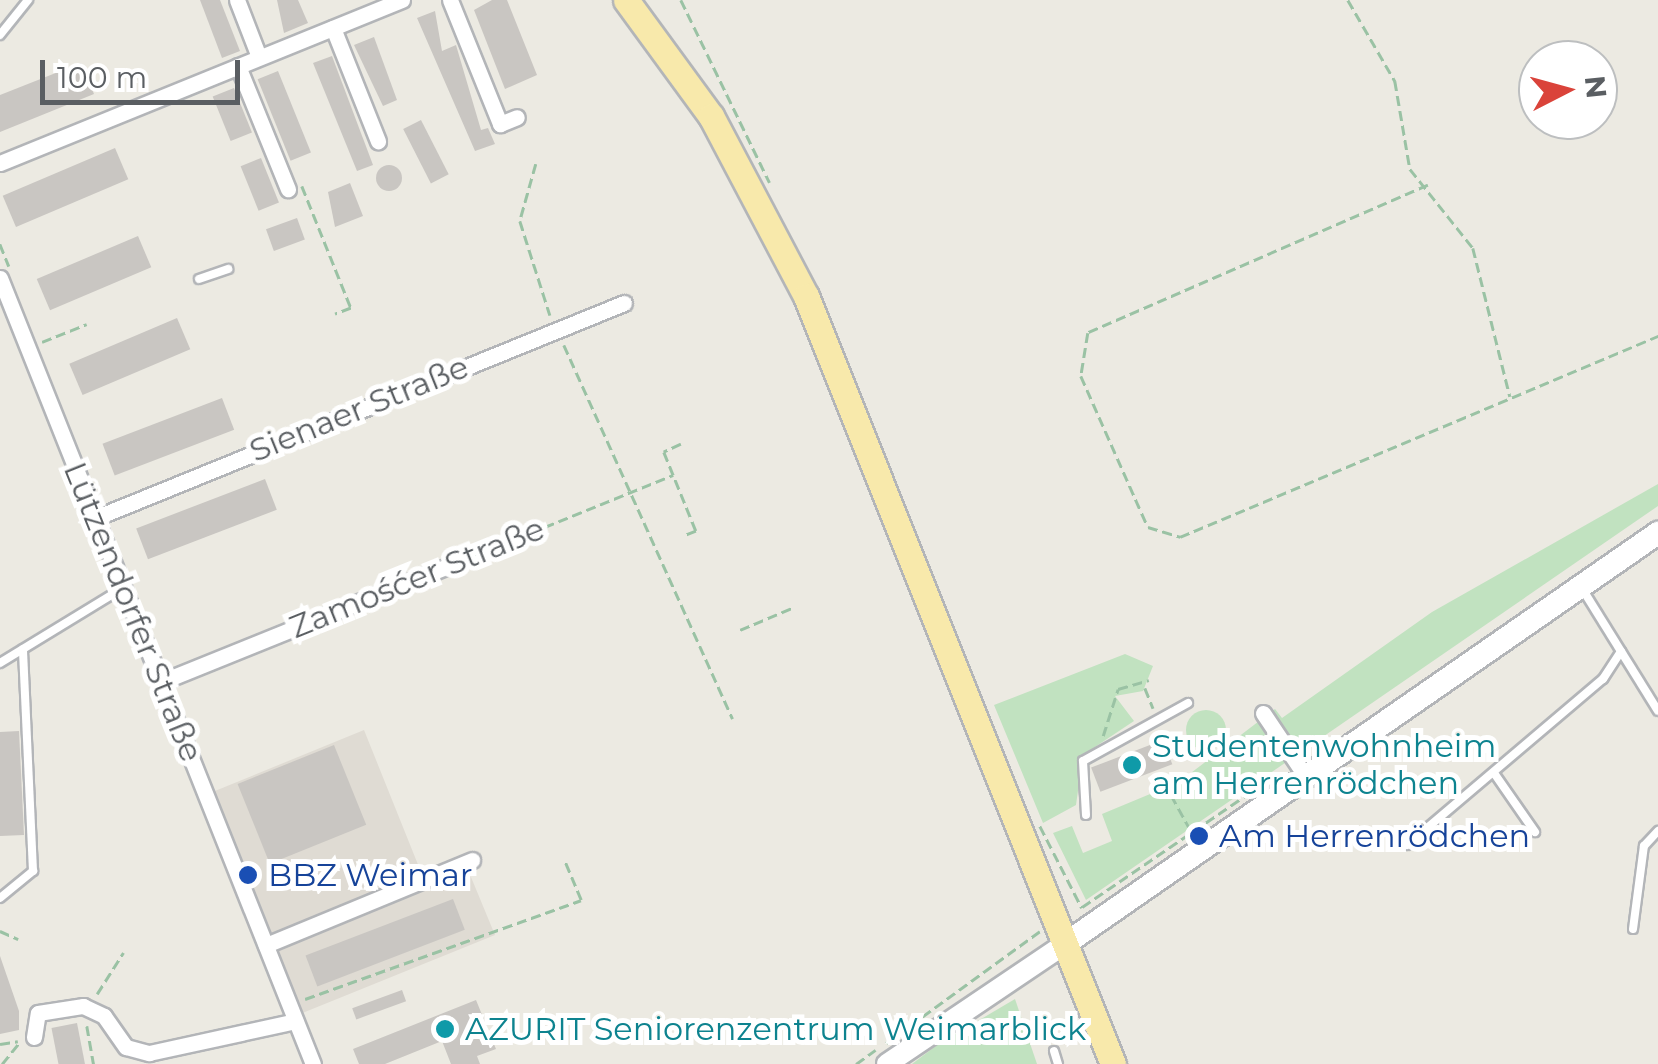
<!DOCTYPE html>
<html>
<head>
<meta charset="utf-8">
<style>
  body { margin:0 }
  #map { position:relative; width:1658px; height:1064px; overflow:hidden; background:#eceae2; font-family:Montserrat,sans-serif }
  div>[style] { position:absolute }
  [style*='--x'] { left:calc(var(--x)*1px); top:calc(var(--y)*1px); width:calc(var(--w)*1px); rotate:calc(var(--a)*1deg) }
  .education>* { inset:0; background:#dfdbd3 }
  .green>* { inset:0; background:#c1e2c0 }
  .round { border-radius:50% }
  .building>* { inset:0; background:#c9c6c2; transform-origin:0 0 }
  .path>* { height:2.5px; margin-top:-1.25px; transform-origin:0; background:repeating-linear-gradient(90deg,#9ac2a4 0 10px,transparent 0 15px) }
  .roads { filter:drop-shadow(2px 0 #b3b5b8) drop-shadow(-2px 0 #b3b5b8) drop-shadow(0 2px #b3b5b8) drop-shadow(0 -2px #b3b5b8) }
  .service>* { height:8px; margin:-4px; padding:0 4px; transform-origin:4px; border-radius:4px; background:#fff }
  .minor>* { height:15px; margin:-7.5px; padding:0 7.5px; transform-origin:7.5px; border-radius:7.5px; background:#fff }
  .tertiary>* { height:20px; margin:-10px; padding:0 10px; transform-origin:10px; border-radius:10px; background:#fff }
  .secondary>* { height:22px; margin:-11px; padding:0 11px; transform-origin:11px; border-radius:11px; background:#fff }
  .primary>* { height:25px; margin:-12.5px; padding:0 12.5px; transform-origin:12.5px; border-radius:12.5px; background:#f8e9ab }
  .dots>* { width:28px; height:28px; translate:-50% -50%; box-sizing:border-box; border:5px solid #fff; border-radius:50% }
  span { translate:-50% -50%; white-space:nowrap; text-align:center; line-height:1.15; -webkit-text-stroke:10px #fff; paint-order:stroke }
  .street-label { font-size:32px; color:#5a5e62 }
  .culture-label { font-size:32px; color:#0d838f }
  .left { translate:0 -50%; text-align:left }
  .transit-label { font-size:32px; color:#164399 }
  .north { position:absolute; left:1518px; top:40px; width:100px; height:100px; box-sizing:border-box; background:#fff; border:2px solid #bdbfc0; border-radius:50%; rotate:84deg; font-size:28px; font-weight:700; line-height:40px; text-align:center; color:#5a5e62 }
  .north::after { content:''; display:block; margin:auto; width:35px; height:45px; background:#da433a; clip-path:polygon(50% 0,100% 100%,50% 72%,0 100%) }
  .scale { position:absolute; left:40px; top:60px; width:200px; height:45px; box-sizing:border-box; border:5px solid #5a5e62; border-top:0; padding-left:12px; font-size:30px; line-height:35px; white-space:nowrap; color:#5a5e62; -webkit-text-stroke:8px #fff; paint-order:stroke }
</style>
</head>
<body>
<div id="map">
  <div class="education">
    <i style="clip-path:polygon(364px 730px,425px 882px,466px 865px,495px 935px,300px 1014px,210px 793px)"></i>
  </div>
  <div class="green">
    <i style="clip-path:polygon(1658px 484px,1658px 506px,1086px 900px,1053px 833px,1072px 826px,1083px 853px,1112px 841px,1102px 814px,1179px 782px,1275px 709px,1282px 718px,1432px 612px)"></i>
    <i style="clip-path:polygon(1125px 654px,1153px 666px,1143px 691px,1115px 696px,1134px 721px,1083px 755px,1076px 805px,1043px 823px,994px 705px)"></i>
    <i class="round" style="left:1186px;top:710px;width:40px;height:40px"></i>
    <i style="clip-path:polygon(1015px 999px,1037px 1064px,912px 1064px,937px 1045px)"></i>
  </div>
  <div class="building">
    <i style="clip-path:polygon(200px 0,220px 0,240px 51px,222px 58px)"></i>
    <i style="clip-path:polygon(277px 0,298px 0,308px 23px,284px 33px)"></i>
    <i style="clip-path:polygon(492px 0,507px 0,537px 75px,505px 89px,474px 10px)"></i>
    <i style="clip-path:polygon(435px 11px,442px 51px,456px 45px,481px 130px,488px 128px,495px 144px,475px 151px,417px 18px)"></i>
    <i style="clip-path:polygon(374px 37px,397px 100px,383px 106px,354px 45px)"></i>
    <i style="clip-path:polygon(332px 56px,373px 165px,357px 171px,313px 63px)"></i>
    <i style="clip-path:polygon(81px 63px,94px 94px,0 132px,0 95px)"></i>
    <i style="left:278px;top:71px;width:88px;height:22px;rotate:68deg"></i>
    <i style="left:234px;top:88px;width:48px;height:23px;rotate:68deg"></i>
    <i style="left:421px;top:120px;width:61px;height:20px;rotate:63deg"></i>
    <i style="left:115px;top:148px;width:34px;height:122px;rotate:67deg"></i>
    <i style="left:261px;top:158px;width:48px;height:22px;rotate:68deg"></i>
    <i class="round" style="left:376px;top:165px;width:26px;height:26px"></i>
    <i style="clip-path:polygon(350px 183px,363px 216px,335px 227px,328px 192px)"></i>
    <i style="left:297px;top:218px;width:23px;height:33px;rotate:70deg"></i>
    <i style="left:138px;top:236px;width:34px;height:110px;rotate:67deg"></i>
    <i style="left:177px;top:318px;width:34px;height:117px;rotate:67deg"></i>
    <i style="left:222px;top:398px;width:34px;height:128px;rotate:69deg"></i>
    <i style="left:265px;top:479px;width:33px;height:138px;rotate:69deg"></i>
    <i style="clip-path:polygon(19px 731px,24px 835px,0 836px,0 732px)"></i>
    <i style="left:1163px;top:740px;width:26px;height:77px;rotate:69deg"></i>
    <i style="left:334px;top:745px;width:86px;height:104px;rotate:68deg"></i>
    <i style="left:453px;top:899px;width:33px;height:158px;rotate:69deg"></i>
    <i style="clip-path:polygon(0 956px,19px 1011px,19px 1030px,0 1034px)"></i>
    <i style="left:402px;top:990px;width:12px;height:53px;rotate:70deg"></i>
    <i style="clip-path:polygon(476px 1000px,496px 1049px,477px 1056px,480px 1064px,451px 1064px,442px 1041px,385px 1064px,359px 1064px,353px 1049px)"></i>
    <i style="left:77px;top:1023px;width:42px;height:26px;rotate:79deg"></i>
  </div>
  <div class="path">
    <i style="--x:681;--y:0;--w:203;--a:64.1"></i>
    <i style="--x:1348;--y:0;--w:94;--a:59.9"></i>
    <i style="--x:1395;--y:81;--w:89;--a:80.3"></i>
    <i style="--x:1410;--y:169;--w:101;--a:51.4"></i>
    <i style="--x:1473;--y:248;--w:153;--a:76"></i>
    <i style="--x:536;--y:164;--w:59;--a:105.7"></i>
    <i style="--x:520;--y:221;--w:99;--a:72.3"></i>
    <i style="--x:1428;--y:185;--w:371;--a:156.5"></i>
    <i style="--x:1088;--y:333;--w:44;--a:99.2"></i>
    <i style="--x:1081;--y:376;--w:165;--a:66.1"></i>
    <i style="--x:1148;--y:527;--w:34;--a:17"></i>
    <i style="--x:1180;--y:537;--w:519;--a:-22.81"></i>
    <i style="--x:302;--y:186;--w:131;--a:68.1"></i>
    <i style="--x:351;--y:308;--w:17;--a:159"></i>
    <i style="--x:0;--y:244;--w:24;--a:68"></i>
    <i style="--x:42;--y:342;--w:48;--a:-21.8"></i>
    <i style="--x:564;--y:345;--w:410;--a:65.7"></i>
    <i style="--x:681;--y:444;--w:19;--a:155"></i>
    <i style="--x:664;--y:452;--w:85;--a:67.9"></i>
    <i style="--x:696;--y:531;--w:11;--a:158"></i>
    <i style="--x:461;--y:561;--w:229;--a:-22.1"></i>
    <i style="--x:740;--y:630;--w:56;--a:-22.9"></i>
    <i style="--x:1145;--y:688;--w:22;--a:68"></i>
    <i style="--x:1103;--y:736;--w:49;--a:-72.3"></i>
    <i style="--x:1118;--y:689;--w:32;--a:-16"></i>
    <i style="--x:1164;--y:782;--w:56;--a:61.1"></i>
    <i style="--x:1040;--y:826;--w:92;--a:62.9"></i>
    <i style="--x:1082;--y:907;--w:213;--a:-34.3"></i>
    <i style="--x:0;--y:931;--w:20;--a:24"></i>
    <i style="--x:97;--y:994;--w:49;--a:-57.6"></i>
    <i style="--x:305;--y:999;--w:293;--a:-19.7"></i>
    <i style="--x:581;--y:900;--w:41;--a:-112.8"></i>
    <i style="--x:87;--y:1026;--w:39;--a:80"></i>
    <i style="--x:886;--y:1043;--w:190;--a:-36"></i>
    <i style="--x:0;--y:1044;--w:18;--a:-9"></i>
    <i style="--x:2;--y:1064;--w:28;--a:-51"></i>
    <i style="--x:856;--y:1064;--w:24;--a:-36"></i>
  </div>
  <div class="roads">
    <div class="service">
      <i style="--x:0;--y:35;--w:45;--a:-51.3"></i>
      <i style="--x:199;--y:279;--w:31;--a:-19"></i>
      <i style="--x:1583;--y:590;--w:142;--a:58.2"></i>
      <i style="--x:0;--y:663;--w:144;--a:-31.4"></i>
      <i style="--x:1494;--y:773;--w:72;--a:55.2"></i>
      <i style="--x:1086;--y:815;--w:54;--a:-93.2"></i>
      <i style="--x:1083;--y:761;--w:120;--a:-28.9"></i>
      <i style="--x:1407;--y:845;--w:257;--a:-40.3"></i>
      <i style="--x:1603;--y:679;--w:33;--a:-57"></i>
      <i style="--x:0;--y:898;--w:43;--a:-39.3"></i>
      <i style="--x:33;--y:871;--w:222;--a:-92.6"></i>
      <i style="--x:1633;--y:929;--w:84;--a:-82.5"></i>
      <i style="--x:1644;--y:846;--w:21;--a:-47"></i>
      <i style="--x:1054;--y:1051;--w:14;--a:73"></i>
    </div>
    <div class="minor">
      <i style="--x:237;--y:0;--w:61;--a:68.9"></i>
      <i style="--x:450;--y:0;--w:134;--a:68"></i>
      <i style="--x:500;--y:124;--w:18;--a:-22"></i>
      <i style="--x:333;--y:28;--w:122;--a:68.3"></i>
      <i style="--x:238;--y:66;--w:133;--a:67.9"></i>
      <i style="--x:0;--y:163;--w:434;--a:-22.1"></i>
      <i style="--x:0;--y:278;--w:846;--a:68.29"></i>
      <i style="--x:95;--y:518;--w:571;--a:-22.12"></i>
      <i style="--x:161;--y:682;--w:310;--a:-22"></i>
      <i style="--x:1263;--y:713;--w:77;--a:56.1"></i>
      <i style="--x:266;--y:945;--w:223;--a:-22.4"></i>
      <i style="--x:34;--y:1037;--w:24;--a:-81"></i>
      <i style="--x:38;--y:1013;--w:46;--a:-8.8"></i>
      <i style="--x:83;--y:1006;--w:23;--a:25"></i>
      <i style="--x:104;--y:1016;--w:38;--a:55"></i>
      <i style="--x:126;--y:1047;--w:24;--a:15"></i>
      <i style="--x:149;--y:1053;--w:150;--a:-12.3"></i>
    </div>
    <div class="tertiary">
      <i style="--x:887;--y:1064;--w:215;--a:-34"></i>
    </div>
    <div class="secondary">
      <i style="--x:1065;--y:944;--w:722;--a:-34.73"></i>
    </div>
    <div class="primary">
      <i style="--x:626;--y:0;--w:144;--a:53.8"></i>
      <i style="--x:711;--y:116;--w:204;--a:62.2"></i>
      <i style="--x:806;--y:296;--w:827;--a:68.21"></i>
    </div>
  </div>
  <div class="dots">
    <i style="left:1132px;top:765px;background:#0f9aa8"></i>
    <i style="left:1199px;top:836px;background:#1a4fb4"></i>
    <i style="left:248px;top:875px;background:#1a4fb4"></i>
    <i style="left:445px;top:1029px;background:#0f9aa8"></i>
  </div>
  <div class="street-label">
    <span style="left:359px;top:409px;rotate:-22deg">Sienaer Straße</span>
    <span style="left:417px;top:578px;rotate:-22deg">Zamośćer Straße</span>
    <span style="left:133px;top:612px;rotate:68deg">Lützendorfer Straße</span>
  </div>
  <div class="culture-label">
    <span class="left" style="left:1152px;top:765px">Studentenwohnheim<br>am Herrenrödchen</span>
    <span class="left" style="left:465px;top:1029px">AZURIT Seniorenzentrum Weimarblick</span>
  </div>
  <div class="transit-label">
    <span class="left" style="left:1219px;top:836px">Am Herrenrödchen</span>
    <span class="left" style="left:268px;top:875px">BBZ Weimar</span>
  </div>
  <div class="north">N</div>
  <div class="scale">100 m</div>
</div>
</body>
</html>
